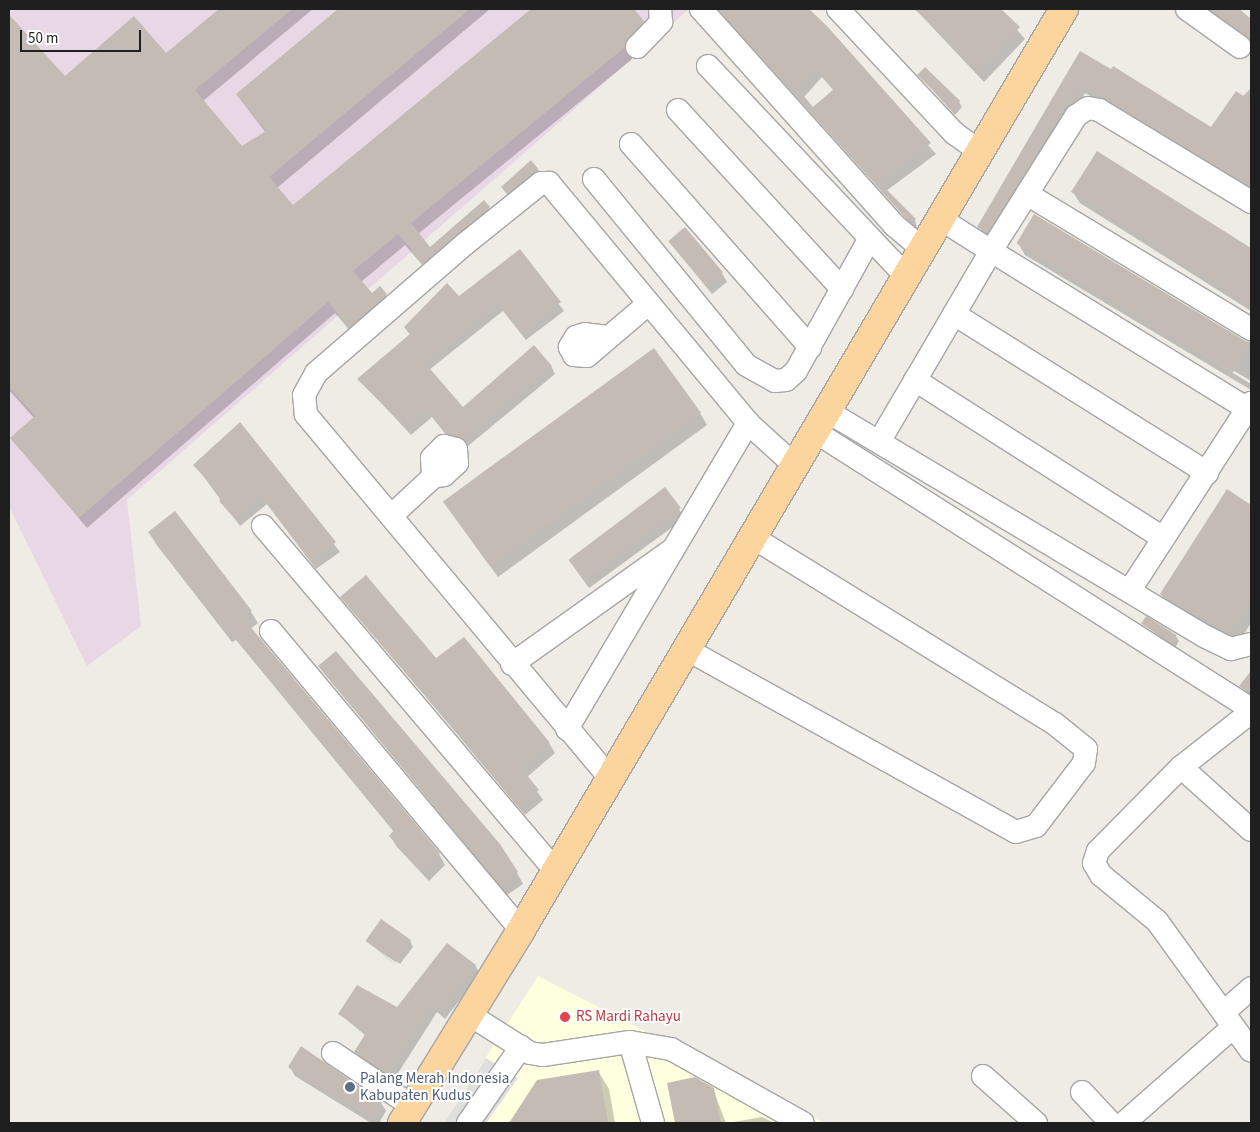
<!DOCTYPE html>
<html>
<head>
<meta charset="utf-8">
<style>
  body { margin:0 }
  #map { position:relative; width:1260px; height:1132px; overflow:hidden; background:#efece5; font-family:"Source Sans 3",sans-serif }
  div>[style] { position:absolute }
  [style*='--x'] { left:calc(var(--x)*1px); top:calc(var(--y)*1px); width:calc(var(--w)*1px); rotate:calc(var(--a)*1deg) }
  .industrial>* { inset:0; background:#e8d7e5 }
  .education>* { inset:0; background:#feffde }
  .parking>* { inset:0; background:#dfdfdf }
  .shadow>* { inset:0; background:#0003 }
  .building>* { inset:0; background:#c4bcb4; transform-origin:0 0 }
  .roads { filter:drop-shadow(1px 0 #a6a6a6) drop-shadow(-1px 0 #a6a6a6) drop-shadow(0 1px #a6a6a6) drop-shadow(0 -1px #a6a6a6) }
  .minor>* { height:22px; margin:-11px; padding:0 11px; transform-origin:11px; border-radius:11px; background:#fff }
  .major>* { height:28px; margin:-14px; padding:0 14px; transform-origin:14px; border-radius:14px; background:#fbd49e }
  .dots>* { width:14px; height:14px; translate:-50% -50%; box-sizing:border-box; border:2px solid #fff; border-radius:50% }
  span { translate:-50% -50%; white-space:nowrap; text-align:center; line-height:1.15; -webkit-text-stroke:4px #fff; paint-order:stroke }
  .health-label { font-size:15px; color:#be3a42 }
  .left { translate:0 -50%; text-align:left }
  .service-label { font-size:15px; color:#4e5e75 }
  .frame { position:absolute; inset:0; border:10px solid #1f1f1f; pointer-events:none }
  .scale { position:absolute; left:20px; top:30px; width:121px; height:22px; box-sizing:border-box; border:2px solid #1f1f1f; border-top:0; padding-left:6px; font-size:15px; line-height:18px; white-space:nowrap; color:#1f1f1f; -webkit-text-stroke:4px #fff; paint-order:stroke }
</style>
</head>
<body>
<div id="map">
  <div class="industrial">
    <i style="clip-path:polygon(9px 9px,689px 9px,127px 500px,141px 626px,87px 666px,9px 506px)"></i>
  </div>
  <div class="education">
    <i style="clip-path:polygon(538px 976px,824px 1123px,444px 1123px)"></i>
  </div>
  <div class="parking">
    <i style="clip-path:polygon(486px 1058px,518px 1078px,486px 1123px,444px 1123px)"></i>
  </div>
  <div class="shadow">
    <i style="clip-path:polygon(221px 9px,313px 9px,203px 101px,241px 147px,266px 133px,237px 95px,340px 9px,490px 9px,277px 188px,293px 206px,533px 9px,632px 9px,650px 33px,631px 60px,418px 234px,430px 248px,489px 208px,496px 219px,430px 274px,405px 245px,361px 282px,372px 294px,386px 295px,393px 306px,356px 338px,335px 313px,87px 528px,12px 438px,34px 418px,9px 390px,9px 15px,65px 77px,166px 55px)"></i>
    <i style="clip-path:polygon(evenodd,709px 9px,807px 9px,936px 154px,886px 191px,915px 220px,918px 232px,718px 10px,709px 9px,822px 77px,834px 91px,813px 108px,804px 97px,822px 77px)"></i>
    <i style="clip-path:polygon(915px 9px,999px 9px,1025px 39px,984px 82px)"></i>
    <i style="clip-path:polygon(1205px 9px,1239px 9px,1251px 19px,1251px 42px)"></i>
    <i style="clip-path:polygon(1080px 53px,1212px 128px,1251px 88px,1251px 194px,1085px 93px,993px 242px,985px 237px,979px 227px)"></i>
    <i style="clip-path:polygon(919px 75px,959px 102px,962px 107px,955px 115px)"></i>
    <i style="clip-path:polygon(1097px 153px,1251px 250px,1251px 311px,1080px 203px,1073px 192px)"></i>
    <i style="clip-path:polygon(531px 162px,541px 176px,511px 199px,502px 187px)"></i>
    <i style="clip-path:polygon(670px 242px,722px 273px,727px 282px,712px 294px)"></i>
    <i style="clip-path:polygon(1018px 243px,1244px 342px,1251px 341px,1251px 381px,1026px 247px,1251px 384px,1251px 390px,1025px 255px)"></i>
    <i style="clip-path:polygon(520px 251px,564px 311px,526px 340px,503px 311px,429px 370px,463px 409px,551px 366px,555px 374px,468px 446px,451px 441px,432px 417px,411px 435px,359px 379px,410px 335px,405px 327px,459px 297px)"></i>
    <i style="clip-path:polygon(700px 413px,707px 425px,498px 577px,444px 502px)"></i>
    <i style="clip-path:polygon(240px 424px,340px 552px,316px 569px,267px 504px,240px 526px,195px 465px)"></i>
    <i style="clip-path:polygon(665px 489px,685px 518px,589px 588px,574px 567px)"></i>
    <i style="clip-path:polygon(1227px 491px,1251px 506px,1251px 623px,1237px 645px,1168px 606px,1161px 594px)"></i>
    <i style="clip-path:polygon(175px 513px,251px 612px,258px 623px,250px 629px,439px 854px,445px 865px,429px 881px,397px 847px,390px 836px,394px 832px,236px 640px,232px 642px,156px 544px,150px 533px)"></i>
    <i style="clip-path:polygon(342px 597px,549px 743px,555px 753px,527px 777px,543px 800px,525px 815px)"></i>
    <i style="clip-path:polygon(1143px 624px,1176px 636px,1179px 641px,1175px 648px)"></i>
    <i style="clip-path:polygon(319px 667px,517px 873px,523px 884px,507px 895px)"></i>
    <i style="clip-path:polygon(1249px 676px,1251px 677px,1251px 696px,1240px 686px)"></i>
    <i style="clip-path:polygon(367px 941px,410px 941px,413px 947px,400px 964px,370px 942px,398px 967px)"></i>
    <i style="clip-path:polygon(475px 965px,480px 974px,445px 1019px,437px 1012px,393px 1081px,361px 1060px,356px 1052px,366px 1036px,340px 1014px,398px 1009px)"></i>
    <i style="clip-path:polygon(290px 1067px,381px 1103px,386px 1111px,379px 1123px,371px 1123px,295px 1076px)"></i>
    <i style="clip-path:polygon(598px 1071px,609px 1089px,615px 1123px,510px 1123px,538px 1081px)"></i>
    <i style="clip-path:polygon(668px 1084px,713px 1089px,726px 1123px,676px 1123px)"></i>
    <i style="clip-path:polygon(762px 1117px,774px 1123px,728px 1123px)"></i>
  </div>
  <div class="building">
    <i style="clip-path:polygon(219px 9px,292px 9px,195px 90px,242px 146px,266px 131px,236px 94px,338px 9px,470px 9px,269px 177px,293px 205px,531px 9px,634px 9px,644px 21px,624px 48px,411px 223px,430px 247px,484px 200px,490px 207px,423px 263px,398px 234px,353px 271px,372px 293px,380px 286px,387px 294px,349px 327px,328px 302px,79px 518px,10px 438px,35px 416px,9px 387px,9px 15px,65px 76px,134px 16px,166px 53px)"></i>
    <i style="clip-path:polygon(718px 9px,809px 9px,826px 25px,931px 143px,879px 182px,916px 219px,912px 223px,795px 94px,799px 90px,813px 107px,834px 89px,816px 68px,793px 93px)"></i>
    <i style="clip-path:polygon(914px 9px,1001px 9px,1020px 27px,977px 71px,949px 44px,952px 40px)"></i>
    <i style="clip-path:polygon(1209px 9px,1238px 9px,1251px 19px,1251px 41px)"></i>
    <i style="clip-path:polygon(1080px 51px,1111px 69px,1113px 66px,1211px 127px,1236px 91px,1251px 101px,1251px 187px,1079px 84px,987px 233px,977px 227px)"></i>
    <i style="left:925px;top:67px;width:49px;height:11px;rotate:44deg"></i>
    <i style="clip-path:polygon(1097px 151px,1251px 248px,1251px 305px,1071px 192px)"></i>
    <i style="clip-path:polygon(531px 160px,539px 170px,507px 194px,501px 187px)"></i>
    <i style="left:1034px;top:214px;width:252px;height:34px;rotate:31deg"></i>
    <i style="left:685px;top:227px;width:59px;height:22px;rotate:50deg"></i>
    <i style="clip-path:polygon(520px 249px,561px 302px,521px 333px,498px 304px,425px 363px,463px 407px,534px 345px,552px 366px,463px 439px,446px 433px,426px 410px,406px 428px,357px 379px,410px 334px,404px 327px,447px 283px,459px 296px)"></i>
    <i style="left:654px;top:348px;width:80px;height:261px;rotate:54deg"></i>
    <i style="clip-path:polygon(240px 422px,336px 542px,310px 561px,261px 496px,234px 518px,219px 501px,223px 497px,193px 465px)"></i>
    <i style="left:665px;top:487px;width:26px;height:121px;rotate:53deg"></i>
    <i style="clip-path:polygon(1227px 489px,1251px 505px,1251px 601px,1230px 634px,1160px 594px)"></i>
    <i style="clip-path:polygon(175px 511px,252px 611px,243px 618px,440px 853px,422px 870px,389px 836px,394px 830px,229px 629px,225px 632px,148px 532px)"></i>
    <i style="clip-path:polygon(366px 575px,436px 658px,464px 637px,550px 743px,521px 768px,539px 790px,518px 807px,423px 687px,420px 690px,340px 597px)"></i>
    <i style="left:1146px;top:616px;width:36px;height:9px;rotate:32deg"></i>
    <i style="clip-path:polygon(336px 651px,500px 844px,518px 872px,500px 884px,318px 666px)"></i>
    <i style="clip-path:polygon(1251px 671px,1251px 694px,1239px 686px)"></i>
    <i style="left:381px;top:919px;width:37px;height:27px;rotate:35deg"></i>
    <i style="clip-path:polygon(447px 943px,476px 965px,440px 1011px,432px 1005px,388px 1074px,354px 1052px,366px 1033px,338px 1014px,357px 985px,397px 1007px)"></i>
    <i style="clip-path:polygon(301px 1046px,382px 1102px,372px 1119px,288px 1067px)"></i>
    <i style="clip-path:polygon(599px 1070px,608px 1123px,509px 1123px,537px 1080px)"></i>
    <i style="clip-path:polygon(695px 1077px,714px 1088px,721px 1123px,675px 1123px,667px 1083px)"></i>
  </div>
  <div class="roads">
    <div class="minor">
      <i style="--x:701;--y:9;--w:290;--a:48.2"></i>
      <i style="--x:894;--y:225;--w:35;--a:40"></i>
      <i style="--x:838;--y:9;--w:170;--a:46.9"></i>
      <i style="--x:954;--y:133;--w:31;--a:36"></i>
      <i style="--x:1187;--y:9;--w:65;--a:35.6"></i>
      <i style="--x:637;--y:47;--w:35;--a:-46"></i>
      <i style="--x:661;--y:22;--w:13;--a:-94"></i>
      <i style="--x:708;--y:66;--w:287;--a:46.7"></i>
      <i style="--x:678;--y:110;--w:243;--a:47.5"></i>
      <i style="--x:631;--y:144;--w:271;--a:48.6"></i>
      <i style="--x:594;--y:179;--w:240;--a:50.7"></i>
      <i style="--x:746;--y:365;--w:33;--a:29"></i>
      <i style="--x:775;--y:381;--w:11;--a:-5"></i>
      <i style="--x:786;--y:380;--w:13;--a:-42"></i>
      <i style="--x:796;--y:371;--w:150;--a:-60.9"></i>
      <i style="--x:1027;--y:194;--w:262;--a:31.1"></i>
      <i style="--x:939;--y:218;--w:62;--a:32.4"></i>
      <i style="--x:991;--y:251;--w:160;--a:-57.8"></i>
      <i style="--x:1076;--y:116;--w:14;--a:-34"></i>
      <i style="--x:1088;--y:108;--w:11;--a:10"></i>
      <i style="--x:1099;--y:110;--w:178;--a:31.2"></i>
      <i style="--x:954;--y:314;--w:299;--a:32.1"></i>
      <i style="--x:608;--y:337;--w:23;--a:-173"></i>
      <i style="--x:585;--y:334;--w:9;--a:162"></i>
      <i style="--x:576;--y:337;--w:12;--a:121"></i>
      <i style="--x:570;--y:347;--w:9;--a:63"></i>
      <i style="--x:574;--y:355;--w:13;--a:4"></i>
      <i style="--x:587;--y:356;--w:80;--a:-40.4"></i>
      <i style="--x:915;--y:380;--w:292;--a:32.5"></i>
      <i style="--x:825;--y:410;--w:441;--a:30.8"></i>
      <i style="--x:1204;--y:636;--w:30;--a:26"></i>
      <i style="--x:1231;--y:649;--w:21;--a:-14"></i>
      <i style="--x:814;--y:431;--w:518;--a:32.46"></i>
      <i style="--x:879;--y:442;--w:221;--a:-59.6"></i>
      <i style="--x:991;--y:251;--w:305;--a:31.6"></i>
      <i style="--x:444;--y:446;--w:12;--a:14"></i>
      <i style="--x:456;--y:449;--w:14;--a:86"></i>
      <i style="--x:457;--y:463;--w:18;--a:137"></i>
      <i style="--x:444;--y:475;--w:11;--a:170"></i>
      <i style="--x:433;--y:477;--w:19;--a:-93"></i>
      <i style="--x:432;--y:458;--w:17;--a:-45"></i>
      <i style="--x:391;--y:516;--w:57;--a:-42.9"></i>
      <i style="--x:263;--y:526;--w:451;--a:49.7"></i>
      <i style="--x:1130;--y:590;--w:223;--a:-57.1"></i>
      <i style="--x:271;--y:631;--w:390;--a:50.1"></i>
      <i style="--x:686;--y:649;--w:377;--a:29"></i>
      <i style="--x:1016;--y:832;--w:21;--a:-17"></i>
      <i style="--x:1036;--y:826;--w:79;--a:-52.7"></i>
      <i style="--x:1084;--y:763;--w:14;--a:-82"></i>
      <i style="--x:1086;--y:749;--w:40;--a:-141"></i>
      <i style="--x:1055;--y:724;--w:357;--a:-148.3"></i>
      <i style="--x:512;--y:664;--w:196;--a:-35.5"></i>
      <i style="--x:1251;--y:712;--w:89;--a:141.8"></i>
      <i style="--x:1181;--y:767;--w:118;--a:134.7"></i>
      <i style="--x:1098;--y:851;--w:13;--a:108"></i>
      <i style="--x:1094;--y:863;--w:14;--a:60"></i>
      <i style="--x:1101;--y:875;--w:72;--a:39.4"></i>
      <i style="--x:1157;--y:921;--w:160;--a:54.1"></i>
      <i style="--x:567;--y:729;--w:356;--a:-59.4"></i>
      <i style="--x:1181;--y:767;--w:94;--a:42"></i>
      <i style="--x:609;--y:777;--w:473;--a:-129.9"></i>
      <i style="--x:306;--y:414;--w:19;--a:-96"></i>
      <i style="--x:304;--y:395;--w:25;--a:-61"></i>
      <i style="--x:316;--y:373;--w:197;--a:-40.9"></i>
      <i style="--x:465;--y:244;--w:97;--a:-38.8"></i>
      <i style="--x:541;--y:183;--w:8;--a:0"></i>
      <i style="--x:549;--y:183;--w:312;--a:50.3"></i>
      <i style="--x:748;--y:423;--w:61;--a:42.3"></i>
      <i style="--x:1225;--y:1011;--w:35;--a:-41"></i>
      <i style="--x:470;--y:1015;--w:71;--a:32.3"></i>
      <i style="--x:530;--y:1053;--w:13;--a:9"></i>
      <i style="--x:543;--y:1055;--w:88;--a:-8.5"></i>
      <i style="--x:630;--y:1042;--w:42;--a:9.7"></i>
      <i style="--x:671;--y:1049;--w:151;--a:29.3"></i>
      <i style="--x:630;--y:1042;--w:84;--a:74.1"></i>
      <i style="--x:333;--y:1053;--w:95;--a:33.9"></i>
      <i style="--x:983;--y:1076;--w:71;--a:41.6"></i>
      <i style="--x:1082;--y:1092;--w:42;--a:46.9"></i>
      <i style="--x:468;--y:1123;--w:93;--a:-55.1"></i>
      <i style="--x:1124;--y:1123;--w:142;--a:-41.3"></i>
    </div>
    <div class="major">
      <i style="--x:402;--y:1123;--w:227;--a:-58.3"></i>
      <i style="--x:521;--y:930;--w:1069;--a:-59.48"></i>
    </div>
  </div>
  <div class="dots">
    <i style="left:565px;top:1017px;background:#e0444e"></i>
    <i style="left:350px;top:1087px;background:#5c6f8a"></i>
  </div>
  <div class="health-label">
    <span class="left" style="left:576px;top:1017px">RS Mardi Rahayu</span>
  </div>
  <div class="service-label">
    <span class="left" style="left:360px;top:1087px">Palang Merah Indonesia<br>Kabupaten Kudus</span>
  </div>
  <div class="frame"></div>
  <div class="scale">50 m</div>
</div>
</body>
</html>
